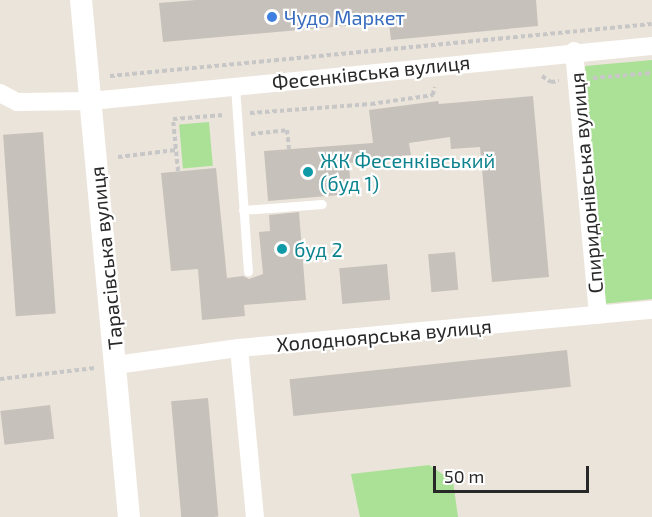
<!DOCTYPE html>
<html>
<head>
<meta charset="utf-8">
<style>
  body { margin:0 }
  #map { position:relative; width:652px; height:517px; overflow:hidden; background:#ebe4da; font-family:"Exo 2",sans-serif }
  div>[style] { position:absolute }
  [style*='--x'] { left:calc(var(--x)*1px); top:calc(var(--y)*1px); width:calc(var(--w)*1px); rotate:calc(var(--a)*1deg) }
  .green>* { inset:0; background:#abe197; transform-origin:0 0 }
  .building>* { inset:0; background:#c6c1ba; transform-origin:0 0 }
  .path>* { height:4px; margin-top:-2px; transform-origin:0; background:repeating-linear-gradient(90deg,#c7c7c7 0 4.5px,transparent 0 7.5px) }
  .service>* { height:9px; margin:-4.5px; padding:0 4.5px; transform-origin:4.5px; border-radius:4.5px; background:#fff }
  .minor>* { height:18px; margin:-9px; padding:0 9px; transform-origin:9px; border-radius:9px; background:#fff }
  .tertiary>* { height:22px; margin:-11px; padding:0 11px; transform-origin:11px; border-radius:11px; background:#fff }
  .dots>* { width:16px; height:16px; translate:-50% -50%; box-sizing:border-box; border:3px solid #fff; border-radius:50% }
  span { translate:-50% -50%; white-space:nowrap; text-align:center; line-height:1.15; -webkit-text-stroke:4.5px #fff; paint-order:stroke }
  .shop-label { font-size:20px; color:#366cbe }
  .left { translate:0 -50%; text-align:left }
  .street-label { font-size:20px; color:#282828 }
  .culture-label { font-size:20px; color:#0d838f }
  .scale { position:absolute; left:433px; top:466px; width:156px; height:27px; box-sizing:border-box; border:3px solid #282828; border-top:0; padding-left:8px; font-size:18px; line-height:21px; white-space:nowrap; color:#282828; -webkit-text-stroke:4px #fff; paint-order:stroke }
</style>
</head>
<body>
<div id="map">
  <div class="green">
    <i style="clip-path:polygon(652px 60px,652px 299px,602px 304px,585px 66px)"></i>
    <i style="left:209px;top:122px;width:44px;height:30px;rotate:85deg"></i>
    <i style="clip-path:polygon(429px 465px,453px 481px,458px 517px,360px 517px,351px 474px)"></i>
  </div>
  <div class="building">
    <i style="clip-path:polygon(196px 0,536px 0,538px 26px,391px 40px,389px 22px,163px 42px,159px 3px)"></i>
    <i style="clip-path:polygon(533px 96px,549px 277px,492px 282px,480px 147px,451px 149px,450px 137px,409px 143px,411px 155px,349px 163px,351px 194px,268px 201px,264px 151px,373px 143px,369px 110px,438px 101px,439px 104px)"></i>
    <i style="left:43px;top:132px;width:182px;height:40px;rotate:86deg"></i>
    <i style="clip-path:polygon(216px 168px,227px 278px,243px 276px,249px 279px,263px 274px,259px 232px,270px 231px,269px 215px,299px 212px,306px 300px,244px 305px,245px 316px,202px 320px,198px 269px,171px 271px,161px 173px)"></i>
    <i style="left:455px;top:252px;width:38px;height:27px;rotate:85deg"></i>
    <i style="left:387px;top:264px;width:36px;height:48px;rotate:85deg"></i>
    <i style="left:567px;top:350px;width:37px;height:279px;rotate:84deg"></i>
    <i style="left:208px;top:398px;width:119px;height:37px;rotate:85deg"></i>
    <i style="left:50px;top:405px;width:34px;height:50px;rotate:83deg"></i>
  </div>
  <div class="path">
    <i style="--x:110;--y:76;--w:544;--a:-5.48"></i>
    <i style="--x:542;--y:76;--w:11;--a:34"></i>
    <i style="--x:551;--y:82;--w:8;--a:-7"></i>
    <i style="--x:593;--y:78;--w:59;--a:-4.8"></i>
    <i style="--x:250;--y:113;--w:121;--a:-4.3"></i>
    <i style="--x:371;--y:104;--w:63;--a:-8.3"></i>
    <i style="--x:433;--y:95;--w:8;--a:-83"></i>
    <i style="--x:251;--y:134;--w:36;--a:-6"></i>
    <i style="--x:287;--y:130;--w:19;--a:84"></i>
    <i style="--x:118;--y:157;--w:58;--a:-6.9"></i>
    <i style="--x:178;--y:171;--w:52;--a:-95.5"></i>
    <i style="--x:173;--y:119;--w:51;--a:-4.5"></i>
    <i style="--x:0;--y:379;--w:96;--a:-6.6"></i>
  </div>
  <div class="service">
    <i style="--x:235;--y:86;--w:186;--a:86"></i>
    <i style="--x:243;--y:210;--w:79;--a:-4.3"></i>
  </div>
  <div class="minor">
    <i style="--x:574;--y:51;--w:265;--a:84.8"></i>
    <i style="--x:0;--y:93;--w:19;--a:28"></i>
    <i style="--x:17;--y:102;--w:74;--a:-0.8"></i>
    <i style="--x:91;--y:101;--w:564;--a:-5.6"></i>
    <i style="--x:239;--y:348;--w:170;--a:84.6"></i>
    <i style="--x:116;--y:365;--w:124;--a:-7.9"></i>
    <i style="--x:239;--y:348;--w:415;--a:-5.3"></i>
  </div>
  <div class="tertiary">
    <i style="--x:81;--y:0;--w:519;--a:84.7"></i>
  </div>
  <div class="dots">
    <i style="left:272px;top:17px;background:#3f7fe0"></i>
    <i style="left:308px;top:172px;background:#0f9aa8"></i>
    <i style="left:282px;top:249px;background:#0f9aa8"></i>
  </div>
  <div class="shop-label">
    <span class="left" style="left:284px;top:17px">Чудо Маркет</span>
  </div>
  <div class="street-label">
    <span style="left:371px;top:72px;rotate:-6deg">Фесенківська вулиця</span>
    <span style="left:586px;top:183px;rotate:-95deg">Спиридонівська вулиця</span>
    <span style="left:106px;top:258px;rotate:-96deg">Тарасівська вулиця</span>
    <span style="left:384px;top:335px;rotate:-5deg">Холодноярська вулиця</span>
  </div>
  <div class="culture-label">
    <span class="left" style="left:320px;top:172px">ЖК Фесенківський<br>(буд 1)</span>
    <span class="left" style="left:294px;top:249px">буд 2</span>
  </div>
  <div class="scale">50 m</div>
</div>
</body>
</html>
